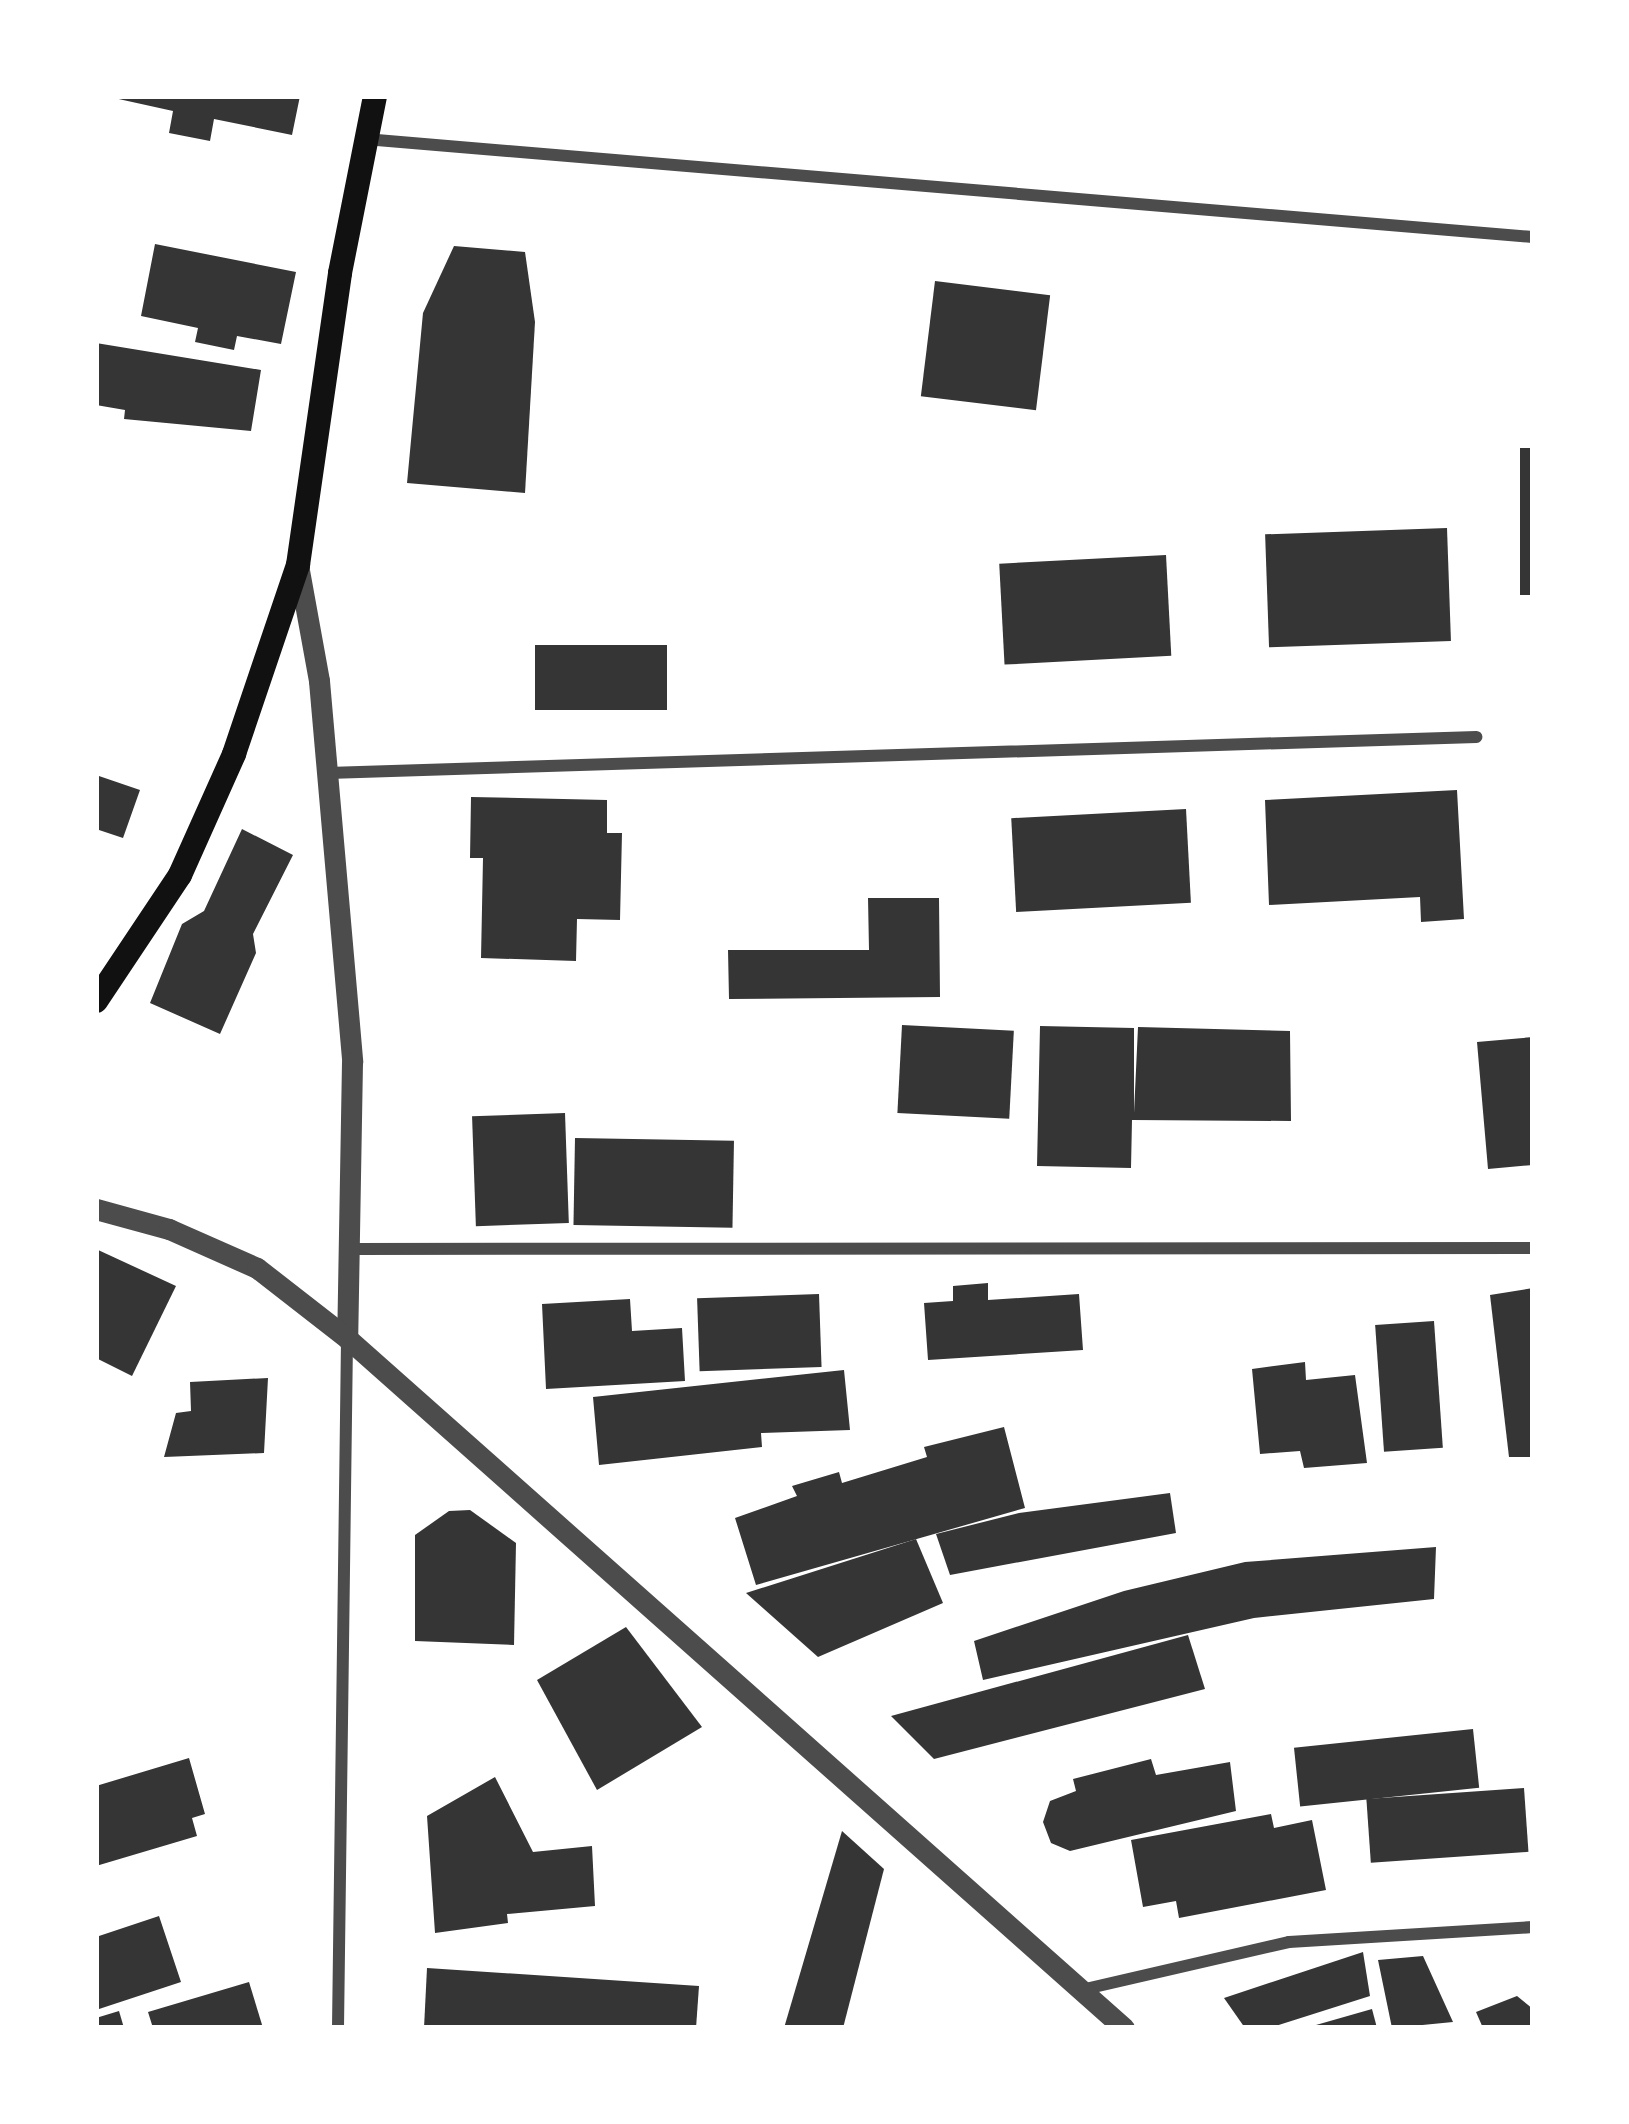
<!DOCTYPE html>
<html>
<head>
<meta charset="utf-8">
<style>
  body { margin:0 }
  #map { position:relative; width:1629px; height:2124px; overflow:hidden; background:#fff; font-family:"Roboto Serif",serif }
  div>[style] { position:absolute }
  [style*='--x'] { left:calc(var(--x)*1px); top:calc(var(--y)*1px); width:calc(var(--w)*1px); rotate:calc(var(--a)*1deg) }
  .building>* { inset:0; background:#353535; transform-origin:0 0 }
  .minor>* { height:12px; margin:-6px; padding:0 6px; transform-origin:6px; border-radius:6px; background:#4c4c4c }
  .tertiary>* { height:21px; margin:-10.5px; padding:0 10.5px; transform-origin:10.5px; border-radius:10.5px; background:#4c4c4c }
  .secondary>* { height:24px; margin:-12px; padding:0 12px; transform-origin:12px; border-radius:12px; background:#111 }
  span { translate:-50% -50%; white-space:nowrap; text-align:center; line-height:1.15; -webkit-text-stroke:12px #fff; paint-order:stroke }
  .frame { position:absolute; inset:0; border:99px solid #fff; pointer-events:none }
</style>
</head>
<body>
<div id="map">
  <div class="building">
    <i style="clip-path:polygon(105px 96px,300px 96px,292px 135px,214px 119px,210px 141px,169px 133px,173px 111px)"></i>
    <i style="clip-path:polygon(155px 244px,296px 272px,281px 344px,237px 336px,234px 350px,195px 342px,198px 328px,141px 316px)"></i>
    <i style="clip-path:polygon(454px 246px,525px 252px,535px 322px,525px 493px,407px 483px,423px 313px)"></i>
    <i style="left:935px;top:281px;width:116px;height:116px;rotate:7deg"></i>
    <i style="clip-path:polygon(96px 343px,261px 370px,251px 431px,124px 419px,125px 410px,96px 405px)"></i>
    <i style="left:1520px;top:448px;width:13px;height:147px"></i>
    <i style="left:1447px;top:528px;width:113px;height:182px;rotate:88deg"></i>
    <i style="left:1166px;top:555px;width:101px;height:167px;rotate:87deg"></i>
    <i style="left:535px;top:645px;width:132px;height:65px"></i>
    <i style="clip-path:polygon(96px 775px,140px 790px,123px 838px,96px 829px)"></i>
    <i style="clip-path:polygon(1457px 790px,1464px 919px,1421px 922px,1420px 897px,1269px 905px,1265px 800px)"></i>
    <i style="clip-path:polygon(471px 797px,607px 800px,607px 833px,622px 833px,620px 920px,577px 919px,576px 961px,481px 958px,483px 858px,470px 858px)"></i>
    <i style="left:1186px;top:809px;width:94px;height:175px;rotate:87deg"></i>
    <i style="clip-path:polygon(242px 829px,293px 855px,253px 934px,256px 953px,220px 1034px,150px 1003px,182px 924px,204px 911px)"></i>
    <i style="clip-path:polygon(868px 898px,939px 898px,940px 997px,729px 999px,728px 950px,869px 950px)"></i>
    <i style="left:902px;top:1025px;width:112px;height:88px;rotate:3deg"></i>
    <i style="clip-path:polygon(1040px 1026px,1134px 1028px,1134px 1113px,1138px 1027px,1290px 1031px,1291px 1121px,1132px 1120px,1131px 1168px,1037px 1166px)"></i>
    <i style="clip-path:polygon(1533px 1037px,1533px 1165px,1488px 1169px,1477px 1042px)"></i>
    <i style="left:565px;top:1113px;width:110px;height:93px;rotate:88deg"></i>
    <i style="left:575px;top:1138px;width:159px;height:87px;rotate:1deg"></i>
    <i style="clip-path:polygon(96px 1249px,176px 1286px,132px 1376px,96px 1358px)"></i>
    <i style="clip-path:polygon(988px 1283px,988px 1300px,1079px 1294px,1083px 1350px,928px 1360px,924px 1303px,953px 1301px,953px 1286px)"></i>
    <i style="clip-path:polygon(1533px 1288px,1533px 1457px,1509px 1457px,1490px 1295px)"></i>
    <i style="left:819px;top:1294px;width:73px;height:122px;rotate:88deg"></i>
    <i style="clip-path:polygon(630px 1299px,632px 1331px,682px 1328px,685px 1381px,546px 1389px,542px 1304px)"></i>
    <i style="left:1434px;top:1321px;width:127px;height:59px;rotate:86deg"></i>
    <i style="clip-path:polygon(1305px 1362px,1306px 1380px,1355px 1375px,1367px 1463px,1304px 1468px,1300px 1451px,1260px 1454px,1252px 1369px)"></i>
    <i style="clip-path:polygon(844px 1370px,850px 1430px,761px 1433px,762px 1447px,599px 1465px,593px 1397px)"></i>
    <i style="clip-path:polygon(268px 1378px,264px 1453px,164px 1457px,176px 1413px,191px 1411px,190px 1382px)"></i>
    <i style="clip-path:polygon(1004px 1427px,1025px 1508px,756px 1585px,735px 1518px,797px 1496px,792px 1486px,839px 1472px,842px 1483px,927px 1457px,924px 1447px)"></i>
    <i style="clip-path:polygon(1170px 1493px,1176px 1533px,950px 1575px,936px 1534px,1019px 1513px)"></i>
    <i style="clip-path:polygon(470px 1510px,516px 1543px,514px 1645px,415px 1641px,415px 1535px,449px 1511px)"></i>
    <i style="clip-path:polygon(916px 1539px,943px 1603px,818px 1657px,746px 1593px)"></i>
    <i style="clip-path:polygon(1436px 1547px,1434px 1599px,1254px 1618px,983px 1680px,974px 1641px,1124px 1591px,1245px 1562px)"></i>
    <i style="clip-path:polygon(626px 1627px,702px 1727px,597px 1790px,537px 1680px)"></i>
    <i style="clip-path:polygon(1188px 1635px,1205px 1689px,934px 1759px,891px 1716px)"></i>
    <i style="left:1473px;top:1729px;width:59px;height:180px;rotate:84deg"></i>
    <i style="clip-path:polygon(189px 1758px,205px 1814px,192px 1818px,197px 1836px,96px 1866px,96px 1786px)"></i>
    <i style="clip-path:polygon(1151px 1759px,1156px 1775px,1230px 1762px,1236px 1811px,1070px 1851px,1051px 1843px,1043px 1822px,1050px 1801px,1076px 1791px,1073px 1779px)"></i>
    <i style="clip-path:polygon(495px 1777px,533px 1852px,592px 1846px,595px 1906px,507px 1914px,508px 1923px,435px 1933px,427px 1816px)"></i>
    <i style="left:1524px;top:1788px;width:64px;height:158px;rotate:86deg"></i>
    <i style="clip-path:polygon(1271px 1814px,1274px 1828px,1312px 1820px,1326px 1890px,1179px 1918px,1176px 1901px,1143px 1907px,1131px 1840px)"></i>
    <i style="clip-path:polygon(842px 1831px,884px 1869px,843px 2028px,784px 2028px)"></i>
    <i style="clip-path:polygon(159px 1916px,181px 1982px,96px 2010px,96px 1937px)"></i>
    <i style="clip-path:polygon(1363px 1952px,1370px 1996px,1269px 2028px,1245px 2028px,1224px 1998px)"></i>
    <i style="clip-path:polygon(1423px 1956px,1453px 2022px,1392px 2028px,1378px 1960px)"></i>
    <i style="clip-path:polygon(427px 1968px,699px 1986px,696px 2028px,424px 2028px)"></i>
    <i style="clip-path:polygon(249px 1982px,263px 2028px,153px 2028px,148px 2012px)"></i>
    <i style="clip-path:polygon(1517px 1996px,1533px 2009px,1533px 2028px,1483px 2028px,1476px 2012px)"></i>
    <i style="clip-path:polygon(1372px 2009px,1377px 2028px,1309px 2028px,1309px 2027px)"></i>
    <i style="clip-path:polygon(119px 2011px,124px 2028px,96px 2028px,96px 2018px)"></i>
  </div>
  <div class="minor">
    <i style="--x:365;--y:139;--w:1172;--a:4.8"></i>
    <i style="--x:328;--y:773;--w:1149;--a:-1.8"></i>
    <i style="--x:353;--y:1249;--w:1180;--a:-0.05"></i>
    <i style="--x:1081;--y:1990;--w:213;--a:-13"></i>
    <i style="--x:1289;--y:1942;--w:244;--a:-3.5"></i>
    <i style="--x:338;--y:2028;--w:689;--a:-89.25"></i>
  </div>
  <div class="tertiary">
    <i style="--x:298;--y:565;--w:118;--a:79.7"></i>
    <i style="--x:319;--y:681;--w:382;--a:85"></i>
    <i style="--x:352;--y:1062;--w:276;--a:91"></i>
    <i style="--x:96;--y:1209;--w:76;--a:15.3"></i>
    <i style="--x:169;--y:1229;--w:96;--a:23.9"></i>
    <i style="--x:257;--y:1268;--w:114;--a:37.9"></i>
    <i style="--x:347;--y:1338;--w:1039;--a:41.61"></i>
  </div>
  <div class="secondary">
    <i style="--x:96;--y:1001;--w:151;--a:-56.3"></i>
    <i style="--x:180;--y:875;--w:133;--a:-65.9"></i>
    <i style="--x:234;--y:754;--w:200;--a:-71.3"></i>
    <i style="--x:298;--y:565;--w:295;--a:-81.8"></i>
    <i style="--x:340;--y:273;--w:180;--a:-78.8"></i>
  </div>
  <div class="frame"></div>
</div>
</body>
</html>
